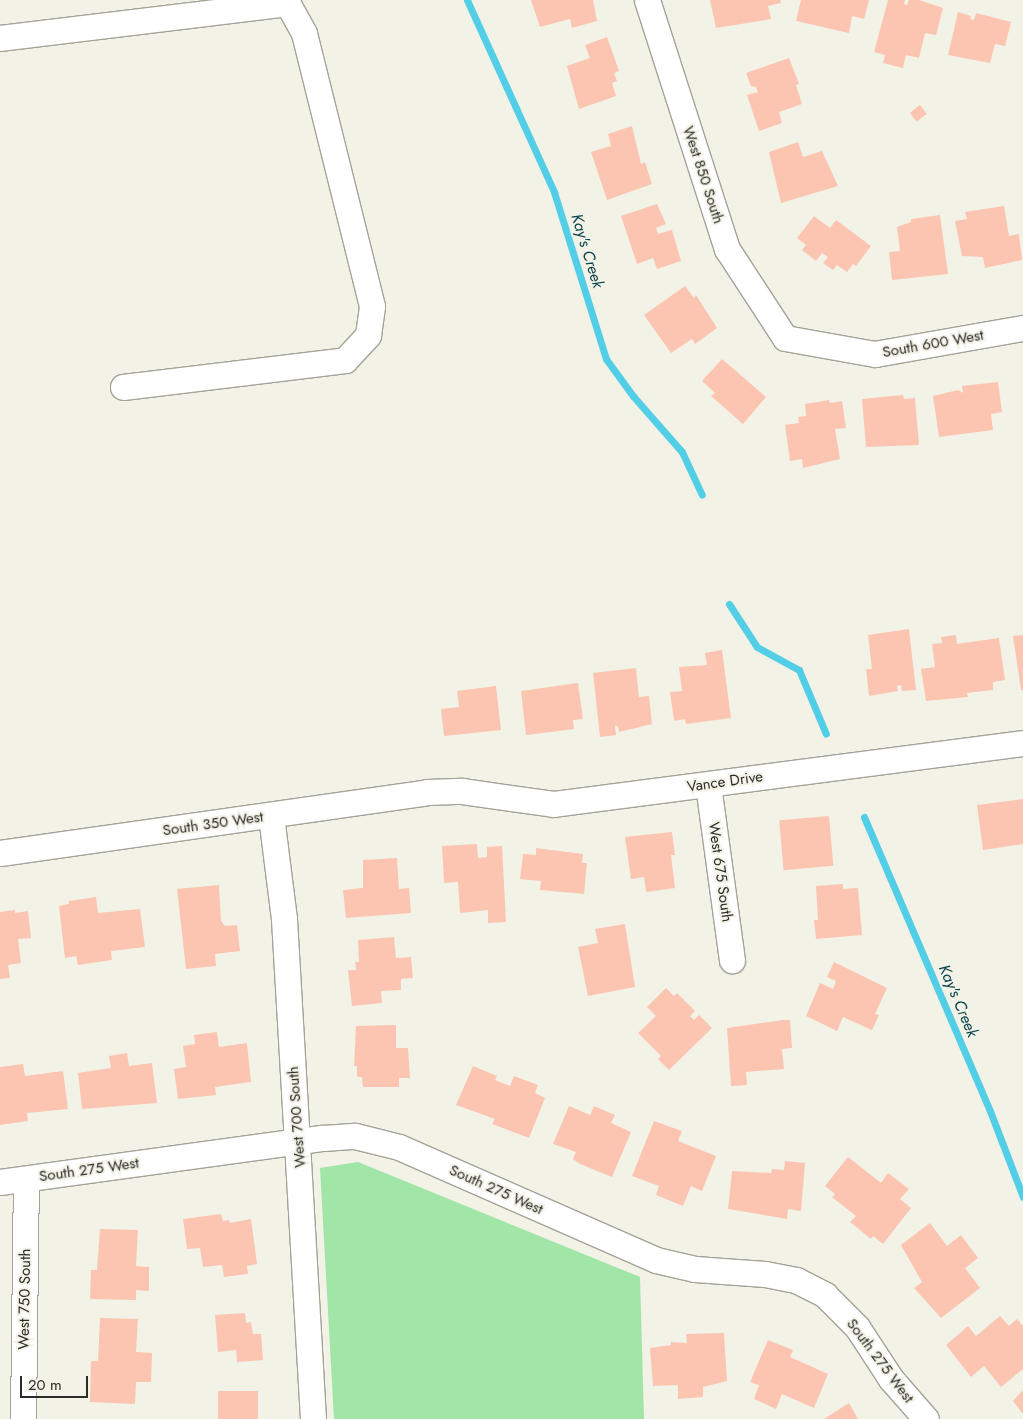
<!DOCTYPE html>
<html>
<head>
<meta charset="utf-8">
<style>
  body { margin:0 }
  #map { position:relative; width:1023px; height:1419px; overflow:hidden; background:#f3f2e7; font-family:Jost,sans-serif }
  div>[style] { position:absolute }
  [style*='--x'] { left:calc(var(--x)*1px); top:calc(var(--y)*1px); width:calc(var(--w)*1px); rotate:calc(var(--a)*1deg) }
  .green>* { inset:0; background:#a1e5a7 }
  .stream>* { height:7px; margin:-3.5px; padding:0 3.5px; transform-origin:3.5px; border-radius:3.5px; background:#52cee6 }
  .building>* { inset:0; background:#fbc5b1; transform-origin:0 0 }
  .roads { filter:drop-shadow(1px 0 #a4a399) drop-shadow(-1px 0 #a4a399) drop-shadow(0 1px #a4a399) drop-shadow(0 -1px #a4a399) }
  .minor>* { height:25px; margin:-12.5px; padding:0 12.5px; transform-origin:12.5px; border-radius:12.5px; background:#fff }
  span { translate:-50% -50%; white-space:nowrap; text-align:center; line-height:1.15; -webkit-text-stroke:4px #f3f2e7; paint-order:stroke }
  .street-label { font-size:15px; color:#2b2b27 }
  .water-label { font-size:16px; color:#0b444d; font-style:italic }
  .scale { position:absolute; left:20px; top:1376px; width:68px; height:22px; box-sizing:border-box; border:2px solid #2b2b27; border-top:0; padding-left:6px; font-size:15px; line-height:18px; white-space:nowrap; color:#2b2b27; -webkit-text-stroke:4px #f3f2e7; paint-order:stroke }
</style>
</head>
<body>
<div id="map">
  <div class="green">
    <i style="clip-path:polygon(358px 1162px,640px 1277px,644px 1419px,334px 1419px,320px 1168px)"></i>
  </div>
  <div class="stream">
    <i style="--x:467;--y:0;--w:211;--a:65.6"></i>
    <i style="--x:554;--y:192;--w:175;--a:72.7"></i>
    <i style="--x:606;--y:359;--w:46;--a:53.9"></i>
    <i style="--x:633;--y:396;--w:74;--a:48.8"></i>
    <i style="--x:682;--y:452;--w:47;--a:65.1"></i>
    <i style="--x:729;--y:604;--w:51;--a:56.9"></i>
    <i style="--x:757;--y:647;--w:48;--a:28.7"></i>
    <i style="--x:799;--y:670;--w:69;--a:67.1"></i>
    <i style="--x:864;--y:817;--w:320;--a:66.8"></i>
    <i style="--x:990;--y:1111;--w:92;--a:69"></i>
  </div>
  <div class="building">
    <i style="clip-path:polygon(531px 0,593px 0,597px 21px,572px 28px,570px 19px,540px 27px)"></i>
    <i style="clip-path:polygon(710px 0,780px 0,781px 3px,768px 6px,771px 19px,716px 28px)"></i>
    <i style="clip-path:polygon(801px 0,869px 0,864px 19px,852px 16px,849px 33px,796px 21px)"></i>
    <i style="clip-path:polygon(888px 0,905px 0,904px 4px,907px 5px,909px 0,919px 0,943px 8px,936px 35px,925px 33px,919px 58px,906px 55px,903px 68px,883px 63px,885px 55px,874px 52px)"></i>
    <i style="clip-path:polygon(958px 12px,971px 16px,970px 19px,974px 20px,976px 13px,1011px 22px,1005px 46px,995px 44px,990px 63px,948px 55px)"></i>
    <i style="clip-path:polygon(607px 37px,619px 71px,614px 73px,617px 81px,612px 83px,616px 96px,579px 109px,567px 66px,590px 58px,585px 45px)"></i>
    <i style="clip-path:polygon(789px 58px,799px 84px,796px 85px,802px 104px,779px 112px,782px 123px,759px 131px,747px 95px,758px 92px,756px 87px,751px 86px,746px 73px)"></i>
    <i style="left:920px;top:105px;width:11px;height:13px;rotate:52deg"></i>
    <i style="clip-path:polygon(632px 126px,641px 164px,645px 162px,652px 184px,607px 200px,591px 152px,611px 146px,608px 134px)"></i>
    <i style="clip-path:polygon(798px 142px,803px 157px,822px 151px,838px 186px,781px 203px,769px 152px)"></i>
    <i style="clip-path:polygon(657px 204px,666px 224px,656px 228px,658px 234px,672px 230px,681px 261px,657px 269px,653px 258px,637px 264px,621px 216px)"></i>
    <i style="clip-path:polygon(1004px 206px,1009px 236px,1019px 234px,1022px 260px,985px 268px,983px 257px,962px 256px,955px 221px,967px 219px,965px 212px)"></i>
    <i style="clip-path:polygon(940px 215px,948px 274px,892px 280px,889px 252px,900px 251px,897px 227px,911px 222px,911px 219px)"></i>
    <i style="clip-path:polygon(814px 216px,830px 228px,836px 220px,871px 246px,856px 266px,853px 264px,847px 272px,837px 265px,833px 270px,823px 263px,828px 257px,822px 253px,816px 261px,802px 250px,806px 245px,797px 238px)"></i>
    <i style="clip-path:polygon(685px 286px,694px 298px,696px 295px,717px 328px,695px 344px,692px 339px,671px 353px,644px 315px)"></i>
    <i style="clip-path:polygon(722px 359px,766px 397px,743px 424px,711px 396px,715px 393px,702px 381px)"></i>
    <i style="clip-path:polygon(998px 382px,1002px 412px,991px 414px,993px 430px,939px 437px,933px 396px,958px 390px,963px 393px,962px 386px)"></i>
    <i style="clip-path:polygon(903px 395px,904px 399px,915px 398px,919px 445px,866px 447px,862px 399px)"></i>
    <i style="clip-path:polygon(829px 400px,830px 403px,842px 401px,846px 428px,835px 429px,840px 459px,803px 468px,802px 459px,790px 461px,785px 425px,799px 423px,798px 417px,806px 416px,805px 404px)"></i>
    <i style="clip-path:polygon(909px 629px,916px 690px,902px 691px,901px 685px,897px 686px,898px 691px,869px 696px,866px 669px,872px 669px,868px 635px)"></i>
    <i style="clip-path:polygon(956px 635px,957px 644px,999px 638px,1005px 680px,993px 682px,993px 690px,967px 693px,968px 697px,926px 701px,921px 669px,935px 667px,932px 644px,942px 643px,941px 637px)"></i>
    <i style="clip-path:polygon(1023px 635px,1023px 690px,1021px 690px,1013px 636px)"></i>
    <i style="clip-path:polygon(722px 650px,731px 718px,686px 724px,685px 719px,674px 721px,670px 692px,682px 691px,679px 667px,707px 665px,705px 653px)"></i>
    <i style="clip-path:polygon(636px 668px,639px 697px,649px 696px,652px 724px,619px 732px,618px 726px,615px 726px,616px 735px,600px 737px,593px 673px)"></i>
    <i style="clip-path:polygon(578px 683px,583px 719px,573px 720px,574px 729px,526px 735px,521px 691px)"></i>
    <i style="clip-path:polygon(496px 686px,501px 730px,444px 736px,441px 709px,459px 707px,457px 691px)"></i>
    <i style="clip-path:polygon(1023px 799px,1023px 844px,983px 850px,977px 805px)"></i>
    <i style="left:829px;top:816px;width:50px;height:50px;rotate:85deg"></i>
    <i style="clip-path:polygon(672px 832px,675px 855px,671px 855px,675px 888px,646px 892px,644px 877px,631px 879px,625px 837px)"></i>
    <i style="clip-path:polygon(477px 844px,478px 858px,487px 857px,487px 847px,502px 846px,506px 922px,488px 923px,488px 910px,460px 913px,458px 882px,444px 883px,442px 846px)"></i>
    <i style="clip-path:polygon(536px 848px,583px 854px,582px 863px,587px 863px,584px 894px,540px 890px,541px 881px,520px 879px,523px 854px,536px 855px)"></i>
    <i style="clip-path:polygon(397px 858px,399px 889px,409px 888px,411px 913px,346px 918px,343px 890px,363px 888px,363px 860px)"></i>
    <i style="clip-path:polygon(843px 884px,843px 889px,858px 888px,862px 935px,816px 939px,814px 920px,818px 920px,816px 886px)"></i>
    <i style="clip-path:polygon(219px 885px,221px 921px,225px 926px,237px 925px,240px 951px,215px 954px,216px 966px,186px 969px,177px 889px)"></i>
    <i style="clip-path:polygon(96px 897px,98px 913px,140px 909px,145px 947px,111px 951px,112px 960px,78px 965px,76px 956px,65px 958px,59px 906px,69px 904px,69px 901px)"></i>
    <i style="clip-path:polygon(15px 910px,15px 913px,28px 911px,31px 938px,18px 939px,21px 963px,8px 965px,10px 978px,0 979px,0 912px)"></i>
    <i style="clip-path:polygon(625px 924px,635px 987px,588px 996px,578px 947px,598px 943px,595px 929px)"></i>
    <i style="clip-path:polygon(394px 937px,396px 958px,411px 957px,413px 978px,401px 979px,401px 990px,381px 991px,382px 1003px,352px 1006px,348px 970px,356px 970px,355px 962px,359px 962px,358px 940px)"></i>
    <i style="clip-path:polygon(834px 962px,887px 988px,875px 1014px,879px 1015px,872px 1030px,843px 1017px,837px 1031px,806px 1016px,820px 983px,833px 989px,836px 981px,827px 977px)"></i>
    <i style="clip-path:polygon(666px 988px,674px 996px,677px 993px,695px 1011px,690px 1016px,694px 1020px,699px 1015px,712px 1028px,669px 1070px,658px 1059px,661px 1056px,638px 1033px,656px 1016px,647px 1007px)"></i>
    <i style="clip-path:polygon(783px 1020px,790px 1020px,792px 1048px,782px 1049px,784px 1069px,746px 1072px,747px 1085px,731px 1086px,727px 1028px)"></i>
    <i style="clip-path:polygon(396px 1025px,396px 1048px,408px 1048px,410px 1078px,399px 1078px,399px 1087px,363px 1087px,362px 1077px,357px 1077px,357px 1066px,354px 1066px,356px 1026px)"></i>
    <i style="clip-path:polygon(217px 1032px,219px 1047px,247px 1043px,251px 1082px,215px 1087px,216px 1095px,178px 1099px,174px 1069px,186px 1067px,183px 1046px,195px 1044px,194px 1035px)"></i>
    <i style="clip-path:polygon(127px 1053px,129px 1066px,152px 1063px,157px 1103px,82px 1109px,78px 1073px,111px 1068px,109px 1056px)"></i>
    <i style="clip-path:polygon(23px 1064px,25px 1076px,63px 1071px,68px 1109px,27px 1113px,28px 1121px,0 1125px,0 1067px)"></i>
    <i style="clip-path:polygon(473px 1066px,497px 1076px,495px 1080px,510px 1086px,514px 1076px,538px 1085px,535px 1093px,545px 1098px,529px 1138px,492px 1124px,495px 1119px,456px 1105px)"></i>
    <i style="clip-path:polygon(569px 1106px,590px 1115px,594px 1106px,615px 1115px,611px 1123px,631px 1132px,612px 1177px,580px 1164px,573px 1159px,576px 1152px,553px 1144px)"></i>
    <i style="clip-path:polygon(654px 1121px,682px 1131px,678px 1141px,716px 1156px,702px 1191px,691px 1186px,683px 1206px,656px 1195px,659px 1186px,632px 1176px)"></i>
    <i style="clip-path:polygon(848px 1157px,881px 1183px,888px 1173px,909px 1189px,900px 1199px,911px 1208px,883px 1244px,873px 1236px,871px 1239px,850px 1222px,856px 1216px,832px 1197px,835px 1194px,825px 1186px)"></i>
    <i style="clip-path:polygon(785px 1161px,805px 1163px,801px 1211px,788px 1209px,787px 1219px,728px 1209px,732px 1171px,771px 1173px,772px 1169px,784px 1170px)"></i>
    <i style="clip-path:polygon(221px 1214px,223px 1221px,229px 1220px,230px 1223px,251px 1219px,257px 1264px,247px 1266px,248px 1274px,224px 1277px,222px 1265px,203px 1267px,200px 1248px,187px 1249px,183px 1219px)"></i>
    <i style="clip-path:polygon(930px 1223px,947px 1246px,961px 1235px,978px 1258px,965px 1268px,980px 1288px,941px 1318px,914px 1288px,922px 1282px,901px 1245px)"></i>
    <i style="clip-path:polygon(100px 1229px,138px 1230px,136px 1266px,149px 1267px,149px 1291px,136px 1290px,136px 1300px,90px 1299px,91px 1270px,97px 1270px)"></i>
    <i style="clip-path:polygon(245px 1313px,246px 1323px,251px 1322px,253px 1334px,261px 1334px,263px 1360px,237px 1362px,236px 1350px,218px 1352px,215px 1315px)"></i>
    <i style="clip-path:polygon(1000px 1316px,1009px 1326px,1017px 1319px,1023px 1326px,1023px 1369px,1001px 1387px,984px 1366px,971px 1377px,946px 1345px,968px 1326px,976px 1336px)"></i>
    <i style="clip-path:polygon(100px 1318px,138px 1319px,136px 1352px,152px 1353px,151px 1382px,136px 1382px,135px 1404px,90px 1402px,91px 1361px,98px 1361px)"></i>
    <i style="clip-path:polygon(724px 1333px,727px 1381px,703px 1387px,703px 1397px,678px 1399px,678px 1385px,653px 1386px,650px 1348px,671px 1345px,671px 1342px,687px 1343px,686px 1334px)"></i>
    <i style="clip-path:polygon(768px 1340px,793px 1350px,790px 1357px,828px 1374px,814px 1408px,782px 1394px,776px 1409px,754px 1399px,759px 1385px,750px 1382px)"></i>
    <i style="clip-path:polygon(1023px 1390px,1023px 1414px,1013px 1401px)"></i>
    <i style="left:218px;top:1391px;width:40px;height:28px"></i>
    <i style="clip-path:polygon(849px 1403px,858px 1419px,824px 1419px)"></i>
  </div>
  <div class="roads">
    <div class="minor">
      <i style="--x:647;--y:0;--w:262;--a:72.2"></i>
      <i style="--x:727;--y:249;--w:106;--a:56.9"></i>
      <i style="--x:785;--y:338;--w:91;--a:10.1"></i>
      <i style="--x:875;--y:354;--w:150;--a:-10"></i>
      <i style="--x:0;--y:38;--w:290;--a:-6.9"></i>
      <i style="--x:123;--y:387;--w:224;--a:-6.9"></i>
      <i style="--x:345;--y:360;--w:34;--a:-47"></i>
      <i style="--x:368;--y:335;--w:29;--a:-82"></i>
      <i style="--x:372;--y:306;--w:281;--a:-104"></i>
      <i style="--x:304;--y:33;--w:38;--a:-119"></i>
      <i style="--x:708;--y:785;--w:177;--a:82.2"></i>
      <i style="--x:271;--y:816;--w:104;--a:82.8"></i>
      <i style="--x:284;--y:919;--w:501;--a:86.68"></i>
      <i style="--x:0;--y:853;--w:431;--a:-8.1"></i>
      <i style="--x:427;--y:792;--w:35;--a:-2"></i>
      <i style="--x:462;--y:791;--w:92;--a:8.1"></i>
      <i style="--x:553;--y:804;--w:474;--a:-7.4"></i>
      <i style="--x:0;--y:1182;--w:326;--a:-7.8"></i>
      <i style="--x:323;--y:1138;--w:32;--a:-4"></i>
      <i style="--x:355;--y:1136;--w:45;--a:14"></i>
      <i style="--x:399;--y:1147;--w:281;--a:23.7"></i>
      <i style="--x:656;--y:1260;--w:40;--a:13"></i>
      <i style="--x:695;--y:1269;--w:70;--a:4.1"></i>
      <i style="--x:765;--y:1274;--w:32;--a:11"></i>
      <i style="--x:796;--y:1280;--w:33;--a:27"></i>
      <i style="--x:825;--y:1295;--w:45;--a:45"></i>
      <i style="--x:857;--y:1327;--w:62;--a:56.8"></i>
      <i style="--x:891;--y:1379;--w:53;--a:48.8"></i>
      <i style="--x:23;--y:1419;--w:240;--a:-89.3"></i>
    </div>
  </div>
  <div class="street-label">
    <span style="left:703px;top:175px;rotate:72deg">West 850 South</span>
    <span style="left:933px;top:344px;rotate:-10deg">South 600 West</span>
    <span style="left:725px;top:782px;rotate:-8deg">Vance Drive</span>
    <span style="left:213px;top:824px;rotate:-8deg">South 350 West</span>
    <span style="left:720px;top:872px;rotate:82deg">West 675 South</span>
    <span style="left:297px;top:1117px;rotate:-94deg">West 700 South</span>
    <span style="left:89px;top:1170px;rotate:-8deg">South 275 West</span>
    <span style="left:496px;top:1190px;rotate:24deg">South 275 West</span>
    <span style="left:25px;top:1299px;rotate:-89deg">West 750 South</span>
    <span style="left:880px;top:1361px;rotate:53deg">South 275 West</span>
  </div>
  <div class="water-label">
    <span style="left:587px;top:251px;rotate:73deg">Kay's Creek</span>
    <span style="left:958px;top:1001px;rotate:67deg">Kay's Creek</span>
  </div>
  <div class="scale">20 m</div>
</div>
</body>
</html>
